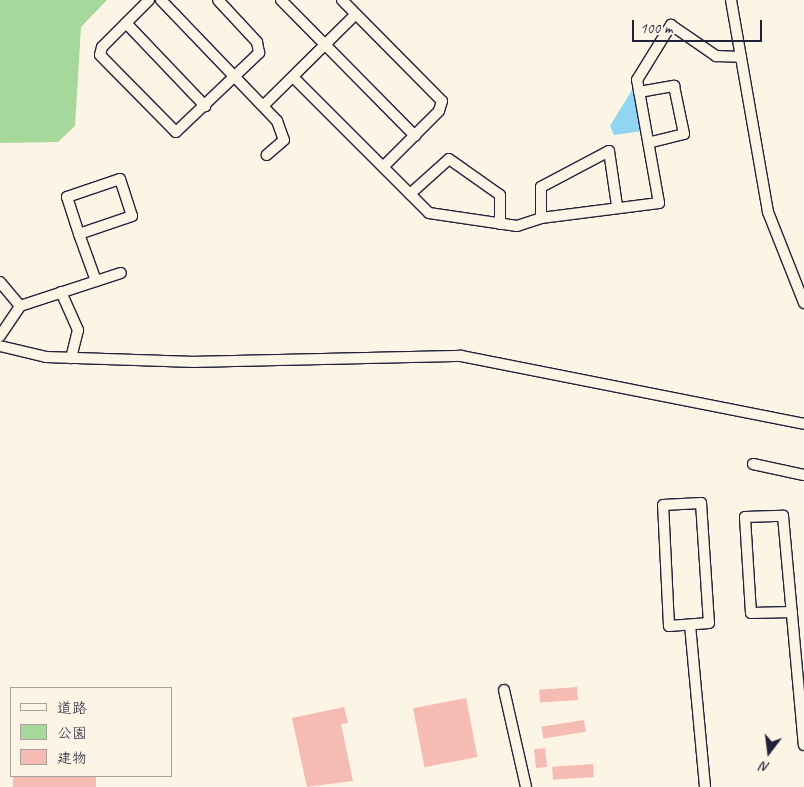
<!DOCTYPE html>
<html>
<head>
<meta charset="utf-8">
<style>
  body { margin:0 }
  #map { position:relative; width:804px; height:787px; overflow:hidden; background:#fcf5e5; font-family:Caveat,"Klee One",sans-serif }
  div>[style] { position:absolute }
  [style*='--x'] { left:calc(var(--x)*1px); top:calc(var(--y)*1px); width:calc(var(--w)*1px); rotate:calc(var(--a)*1deg) }
  .green>* { inset:0; background:#a5d89a }
  .water>* { inset:0; background:#90d5f2 }
  .building>* { inset:0; background:#f6bbb2; transform-origin:0 0 }
  .roads { filter:drop-shadow(1px 0 #22223b) drop-shadow(-1px 0 #22223b) drop-shadow(0 1px #22223b) drop-shadow(0 -1px #22223b) }
  .minor>* { height:10px; margin:-5px; padding:0 5px; transform-origin:5px; border-radius:5px; background:#fcf5e5 }
  span { translate:-50% -50%; white-space:nowrap; text-align:center; line-height:1.15; -webkit-text-stroke:5px #fcf5e5; paint-order:stroke }
  .legend { position:absolute; left:10px; top:687px; width:162px; height:90px; box-sizing:border-box; background:#fcf5e5; border:1px solid #a5a1a1; margin:0; padding:6px 9px; list-style:none; font-size:15px; color:#22223b }
  .legend li { display:flex; align-items:center; gap:10px; height:25px }
  .legend b { width:25px; border:1px solid #a5a1a1 }
  .north { position:absolute; left:744px; top:727px; width:50px; height:50px; -webkit-text-stroke:4px #fcf5e5; paint-order:stroke; rotate:195deg; font-size:14px; font-weight:700; line-height:20px; text-align:center; color:#22223b }
  .north::after { content:''; display:block; margin:auto; width:18px; height:22px; background:#22223b; clip-path:polygon(50% 0,100% 100%,50% 72%,0 100%) }
  .scale { position:absolute; left:632px; top:20px; width:130px; height:22px; box-sizing:border-box; border:2px solid #22223b; border-top:0; padding-left:6px; font-size:15px; line-height:18px; white-space:nowrap; color:#22223b; -webkit-text-stroke:4px #fcf5e5; paint-order:stroke }
</style>
</head>
<body>
<div id="map">
  <div class="green">
    <i style="clip-path:polygon(0 0,107px 0,81px 27px,75px 126px,58px 142px,0 143px)"></i>
  </div>
  <div class="water">
    <i style="clip-path:polygon(635px 85px,643px 131px,614px 135px,610px 126px)"></i>
  </div>
  <div class="building">
    <i style="left:577px;top:687px;width:13px;height:38px;rotate:86deg"></i>
    <i style="left:466px;top:698px;width:60px;height:54px;rotate:79deg"></i>
    <i style="clip-path:polygon(344px 707px,348px 723px,341px 724px,353px 781px,307px 787px,292px 718px)"></i>
    <i style="left:584px;top:720px;width:12px;height:43px;rotate:81deg"></i>
    <i style="left:545px;top:748px;width:19px;height:11px;rotate:84deg"></i>
    <i style="left:593px;top:764px;width:13px;height:41px;rotate:86deg"></i>
    <i style="left:13px;top:776px;width:83px;height:11px"></i>
  </div>
  <div class="roads">
    <div class="minor">
      <i style="--x:149;--y:0;--w:66;--a:135"></i>
      <i style="--x:102;--y:47;--w:8;--a:104"></i>
      <i style="--x:100;--y:55;--w:108;--a:45.4"></i>
      <i style="--x:176;--y:132;--w:115;--a:-43.6"></i>
      <i style="--x:259;--y:53;--w:11;--a:-100"></i>
      <i style="--x:257;--y:42;--w:57;--a:-132.9"></i>
      <i style="--x:161;--y:0;--w:168;--a:46.2"></i>
      <i style="--x:277;--y:121;--w:20;--a:70"></i>
      <i style="--x:284;--y:140;--w:23;--a:139"></i>
      <i style="--x:281;--y:0;--w:191;--a:45.4"></i>
      <i style="--x:342;--y:0;--w:142;--a:45.3"></i>
      <i style="--x:442;--y:101;--w:10;--a:107"></i>
      <i style="--x:439;--y:111;--w:79;--a:135"></i>
      <i style="--x:731;--y:0;--w:215;--a:80.1"></i>
      <i style="--x:768;--y:212;--w:98;--a:68.4"></i>
      <i style="--x:126;--y:23;--w:115;--a:46.4"></i>
      <i style="--x:293;--y:77;--w:192;--a:45"></i>
      <i style="--x:429;--y:213;--w:89;--a:8.4"></i>
      <i style="--x:517;--y:226;--w:25;--a:-18"></i>
      <i style="--x:541;--y:218;--w:119;--a:-7.2"></i>
      <i style="--x:659;--y:203;--w:125;--a:-100.1"></i>
      <i style="--x:637;--y:80;--w:65;--a:-58.3"></i>
      <i style="--x:671;--y:25;--w:55;--a:34.6"></i>
      <i style="--x:716;--y:56;--w:25;--a:2"></i>
      <i style="--x:639;--y:92;--w:36;--a:-10"></i>
      <i style="--x:674;--y:86;--w:49;--a:78.2"></i>
      <i style="--x:684;--y:134;--w:36;--a:166"></i>
      <i style="--x:264;--y:105;--w:129;--a:-44.7"></i>
      <i style="--x:410;--y:194;--w:52;--a:-41.9"></i>
      <i style="--x:449;--y:159;--w:62;--a:35.2"></i>
      <i style="--x:500;--y:195;--w:29;--a:90"></i>
      <i style="--x:541;--y:218;--w:31;--a:-90"></i>
      <i style="--x:541;--y:187;--w:77;--a:-27.9"></i>
      <i style="--x:609;--y:151;--w:56;--a:81.7"></i>
      <i style="--x:79;--y:234;--w:56;--a:-18.8"></i>
      <i style="--x:132;--y:216;--w:39;--a:-108"></i>
      <i style="--x:120;--y:179;--w:56;--a:161.2"></i>
      <i style="--x:67;--y:197;--w:39;--a:72"></i>
      <i style="--x:79;--y:234;--w:50;--a:70.1"></i>
      <i style="--x:0;--y:282;--w:31;--a:50"></i>
      <i style="--x:61;--y:292;--w:42;--a:65.9"></i>
      <i style="--x:78;--y:330;--w:29;--a:104"></i>
      <i style="--x:0;--y:336;--w:36;--a:-56"></i>
      <i style="--x:20;--y:306;--w:106;--a:-18.1"></i>
      <i style="--x:0;--y:346;--w:47;--a:13.4"></i>
      <i style="--x:46;--y:357;--w:149;--a:1.9"></i>
      <i style="--x:195;--y:362;--w:266;--a:-1.3"></i>
      <i style="--x:461;--y:356;--w:350;--a:11.2"></i>
      <i style="--x:753;--y:464;--w:52;--a:12.2"></i>
      <i style="--x:701;--y:503;--w:120;--a:86.2"></i>
      <i style="--x:709;--y:623;--w:40;--a:175.7"></i>
      <i style="--x:669;--y:626;--w:121;--a:-92.8"></i>
      <i style="--x:663;--y:505;--w:38;--a:-3"></i>
      <i style="--x:792;--y:612;--w:41;--a:178.6"></i>
      <i style="--x:751;--y:613;--w:96;--a:-93.6"></i>
      <i style="--x:745;--y:517;--w:38;--a:-2"></i>
      <i style="--x:783;--y:516;--w:230;--a:84.8"></i>
      <i style="--x:690;--y:625;--w:163;--a:84.7"></i>
      <i style="--x:504;--y:690;--w:99;--a:77.2"></i>
    </div>
  </div>
  <ul class="legend">
  <li><b style="height:6px;background:#fcf5e5"></b>道路</li>
  <li><b style="height:14px;background:#a5d89a"></b>公園</li>
  <li><b style="height:14px;background:#f6bbb2"></b>建物</li>
  </ul>
  <div class="north">N</div>
  <div class="scale">100 m</div>
</div>
</body>
</html>
